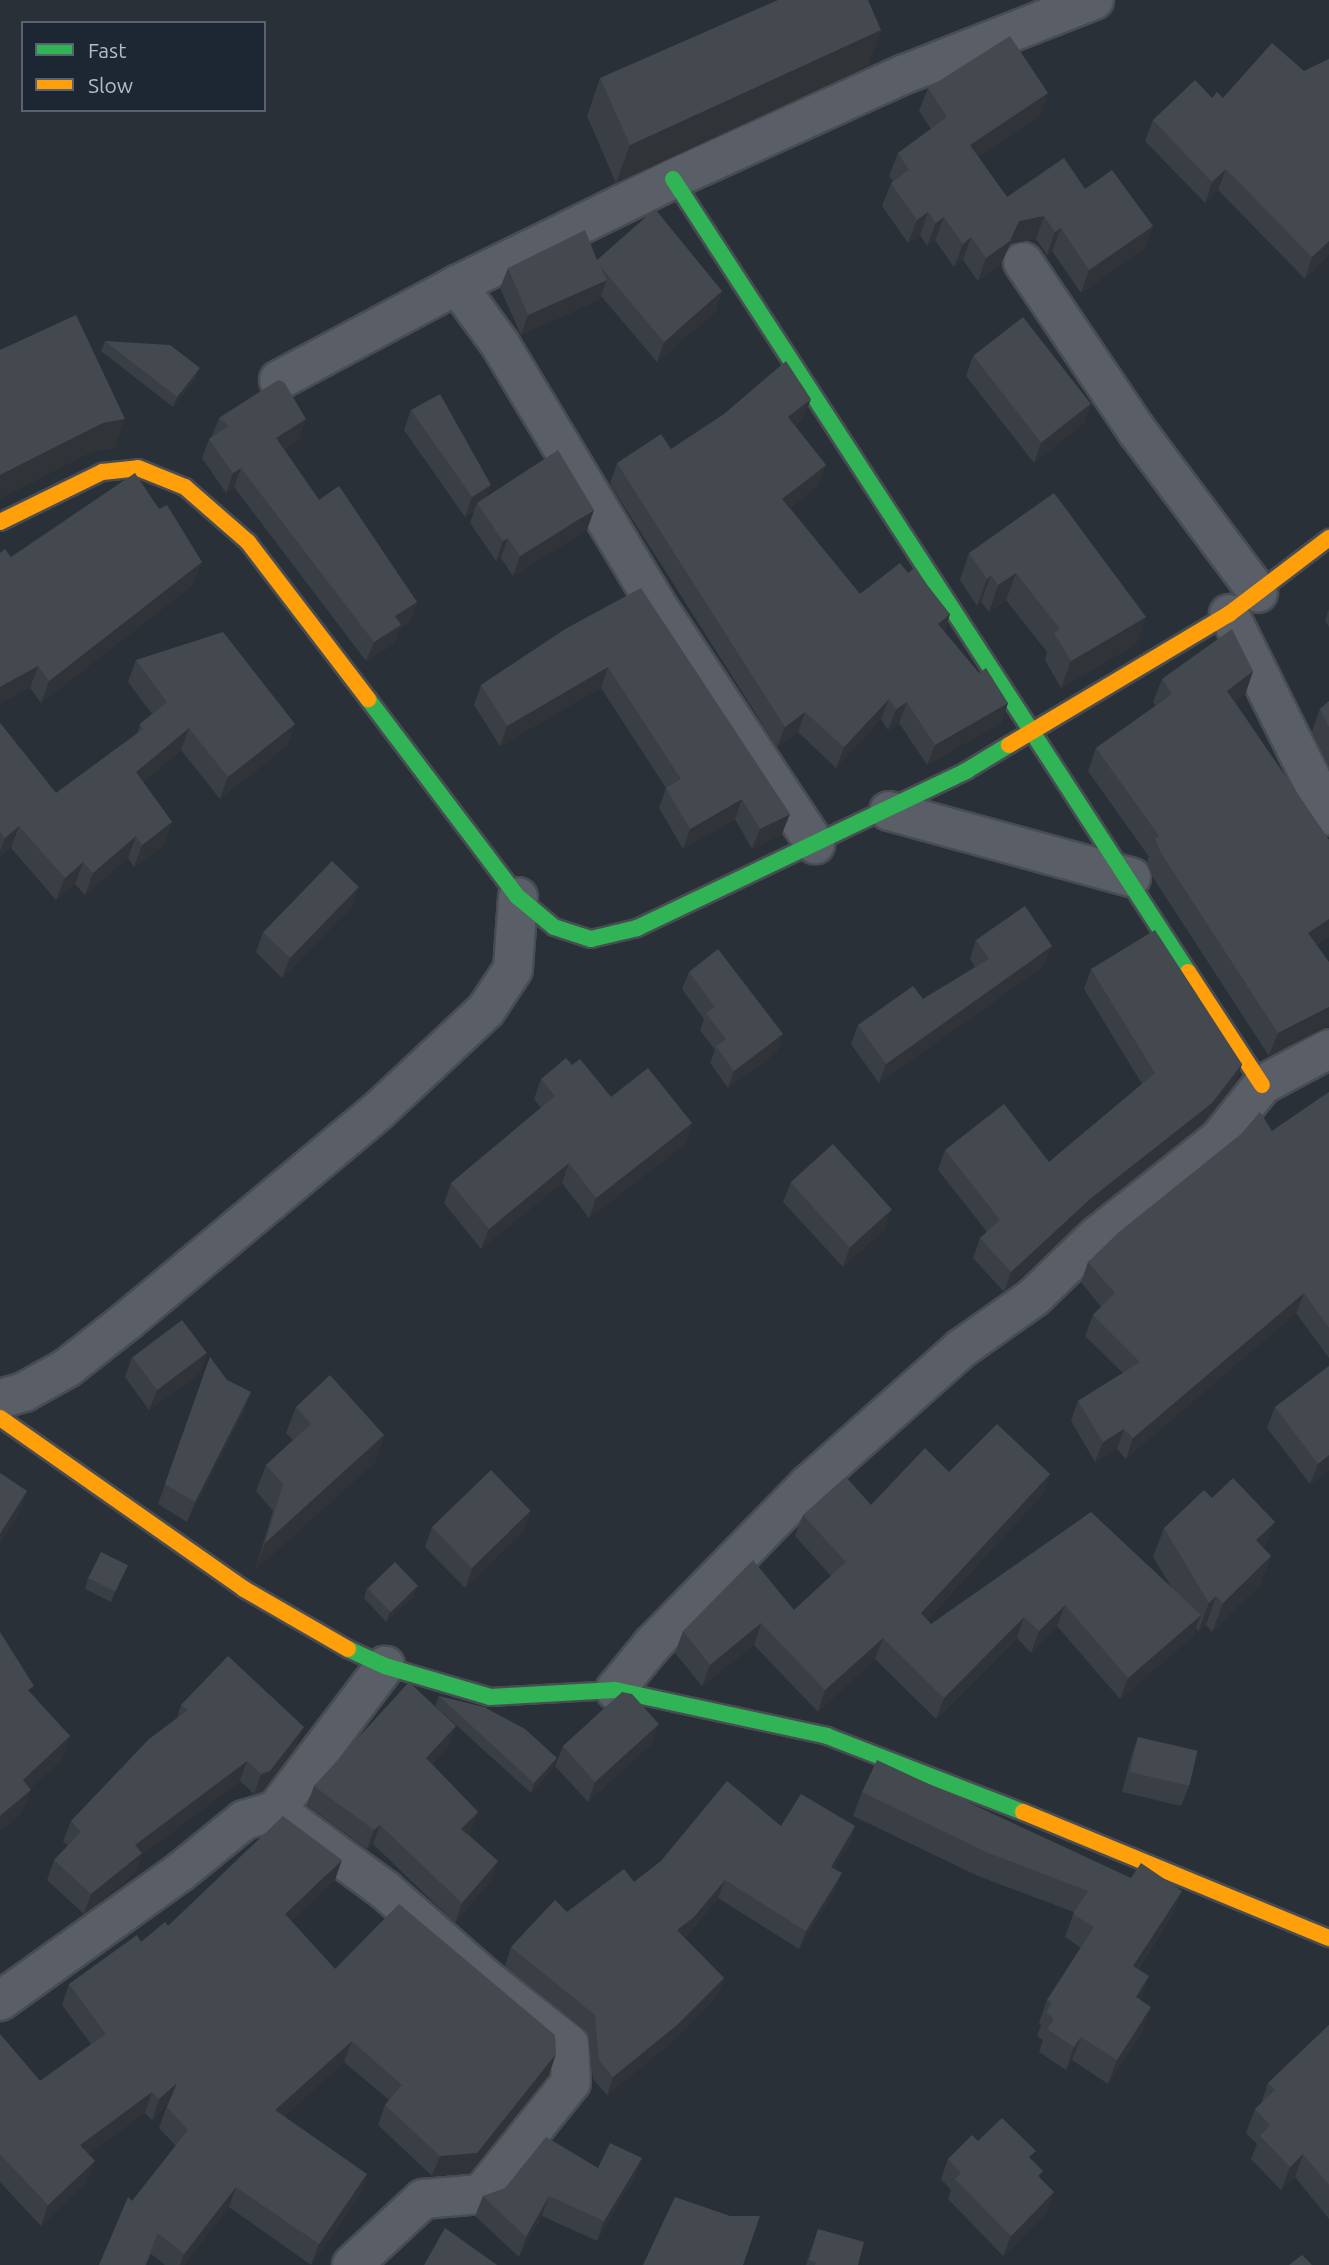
<!DOCTYPE html>
<html>
<head>
<meta charset="utf-8">
<style>
  body { margin:0 }
  #map { position:relative; width:1329px; height:2265px; overflow:hidden; background:#2a3038; font-family:Ubuntu,sans-serif }
  div>[style] { position:absolute }
  [style*='--x'] { left:calc(var(--x)*1px); top:calc(var(--y)*1px); width:calc(var(--w)*1px); rotate:calc(var(--a)*1deg) }
  .roads { filter:drop-shadow(2px 0 #484c53) drop-shadow(-2px 0 #484c53) drop-shadow(0 2px #484c53) drop-shadow(0 -2px #484c53) }
  .street>* { height:38px; margin:-19px; padding:0 19px; transform-origin:19px; border-radius:19px; background:#5a5e66 }
  .fast>* { height:16px; margin:-8px; padding:0 8px; transform-origin:8px; border-radius:8px; background:#30b455 }
  .slow>* { height:16px; margin:-8px; padding:0 8px; transform-origin:8px; border-radius:8px; background:#ff9f0a }
  .wall>* { inset:0; background:#3a3f45 }
  .shaded-wall>* { inset:0; background:#303338 }
  .building>* { inset:0; background:#444950; transform-origin:0 0 }
  span { translate:-50% -50%; white-space:nowrap; text-align:center; line-height:1.15; -webkit-text-stroke:7px #1d2633; paint-order:stroke }
  .legend { position:absolute; left:21px; top:21px; width:245px; height:91px; box-sizing:border-box; background:#1d2633; border:2px solid #59626f; margin:0; padding:9px 12px; list-style:none; font-size:21px; color:#b4bcc9 }
  .legend li { display:flex; align-items:center; gap:14px; height:35px }
  .legend b { width:35px; border:2px solid #59626f }
</style>
</head>
<body>
<div id="map">
  <div class="roads">
    <div class="street">
      <i style="--x:1023;--y:262;--w:204;--a:56"></i>
      <i style="--x:1137;--y:431;--w:202;--a:53.2"></i>
      <i style="--x:457;--y:285;--w:73;--a:53.9"></i>
      <i style="--x:500;--y:344;--w:310;--a:59"></i>
      <i style="--x:660;--y:610;--w:281;--a:56.5"></i>
      <i style="--x:279;--y:380;--w:202;--a:-28.1"></i>
      <i style="--x:457;--y:285;--w:241;--a:-26.1"></i>
      <i style="--x:673;--y:179;--w:255;--a:-24.4"></i>
      <i style="--x:905;--y:74;--w:203;--a:-21.4"></i>
      <i style="--x:1229;--y:614;--w:225;--a:63.5"></i>
      <i style="--x:889;--y:811;--w:251;--a:15.3"></i>
      <i style="--x:0;--y:1399;--w:25;--a:-16"></i>
      <i style="--x:24;--y:1392;--w:49;--a:-29.2"></i>
      <i style="--x:67;--y:1368;--w:76;--a:-38.1"></i>
      <i style="--x:127;--y:1321;--w:326;--a:-39.9"></i>
      <i style="--x:377;--y:1112;--w:149;--a:-43.1"></i>
      <i style="--x:486;--y:1010;--w:49;--a:-56.6"></i>
      <i style="--x:513;--y:969;--w:72;--a:-86"></i>
      <i style="--x:615;--y:1690;--w:58;--a:-50.6"></i>
      <i style="--x:652;--y:1645;--w:223;--a:-45.7"></i>
      <i style="--x:808;--y:1485;--w:206;--a:-41.7"></i>
      <i style="--x:962;--y:1348;--w:88;--a:-35.3"></i>
      <i style="--x:1034;--y:1297;--w:88;--a:-44.1"></i>
      <i style="--x:1097;--y:1236;--w:157;--a:-38.5"></i>
      <i style="--x:1220;--y:1138;--w:68;--a:-51.6"></i>
      <i style="--x:1262;--y:1085;--w:76;--a:-28.2"></i>
      <i style="--x:276;--y:1810;--w:135;--a:36.3"></i>
      <i style="--x:385;--y:1890;--w:135;--a:41.4"></i>
      <i style="--x:486;--y:1979;--w:105;--a:38.1"></i>
      <i style="--x:569;--y:2044;--w:38;--a:87"></i>
      <i style="--x:571;--y:2082;--w:144;--a:128.8"></i>
      <i style="--x:481;--y:2194;--w:58;--a:175.1"></i>
      <i style="--x:423;--y:2199;--w:97;--a:137.1"></i>
      <i style="--x:0;--y:2001;--w:220;--a:-35.6"></i>
      <i style="--x:179;--y:1873;--w:84;--a:-39.2"></i>
      <i style="--x:244;--y:1820;--w:34;--a:-17"></i>
      <i style="--x:276;--y:1810;--w:181;--a:-52.9"></i>
    </div>
    <div class="fast">
      <i style="--x:673;--y:179;--w:946;--a:57"></i>
      <i style="--x:368;--y:699;--w:248;--a:52.9"></i>
      <i style="--x:518;--y:897;--w:47;--a:39.8"></i>
      <i style="--x:554;--y:927;--w:39;--a:18"></i>
      <i style="--x:591;--y:939;--w:47;--a:-13.4"></i>
      <i style="--x:637;--y:928;--w:365;--a:-25.5"></i>
      <i style="--x:966;--y:771;--w:50;--a:-31.2"></i>
      <i style="--x:348;--y:1649;--w:41;--a:24.7"></i>
      <i style="--x:385;--y:1666;--w:109;--a:16.4"></i>
      <i style="--x:490;--y:1697;--w:125;--a:-3.2"></i>
      <i style="--x:615;--y:1690;--w:217;--a:12.2"></i>
      <i style="--x:827;--y:1736;--w:210;--a:21.2"></i>
    </div>
    <div class="slow">
      <i style="--x:0;--y:522;--w:114;--a:-26.1"></i>
      <i style="--x:102;--y:472;--w:36;--a:-6"></i>
      <i style="--x:138;--y:468;--w:51;--a:22"></i>
      <i style="--x:185;--y:487;--w:84;--a:41.1"></i>
      <i style="--x:248;--y:542;--w:198;--a:52.6"></i>
      <i style="--x:1009;--y:745;--w:256;--a:-30.8"></i>
      <i style="--x:1229;--y:614;--w:126;--a:-37.2"></i>
      <i style="--x:1188;--y:972;--w:135;--a:56.8"></i>
      <i style="--x:0;--y:1418;--w:298;--a:35"></i>
      <i style="--x:244;--y:1589;--w:120;--a:30"></i>
      <i style="--x:1023;--y:1812;--w:331;--a:22.4"></i>
    </div>
  </div>
  <div class="wall">
    <i style="clip-path:polygon(881px 30px,867px 67px,616px 183px,587px 116px,600px 78px)"></i>
    <i style="clip-path:polygon(1329px 59px,1329px 254px,1305px 279px,1218px 190px,1205px 203px,1145px 141px,1153px 120px,1212px 98px,1223px 98px,1304px 71px)"></i>
    <i style="clip-path:polygon(928px 88px,1048px 93px,1040px 116px,978px 157px,1007px 197px,1085px 189px,1153px 226px,1144px 249px,1081px 293px,1052px 251px,1047px 255px,1036px 239px,1010px 244px,1001px 264px,978px 281px,963px 260px,954px 267px,935px 240px,927px 246px,920px 235px,908px 243px,882px 206px,891px 183px,893px 181px,889px 176px,898px 153px,931px 129px,919px 111px)"></i>
    <i style="clip-path:polygon(597px 260px,722px 291px,715px 312px,657px 362px,601px 296px,599px 300px,521px 335px,500px 288px,508px 268px)"></i>
    <i style="clip-path:polygon(105px 341px,196px 378px,173px 407px,101px 351px)"></i>
    <i style="clip-path:polygon(973px 356px,1091px 403px,1084px 423px,1034px 463px,966px 376px)"></i>
    <i style="clip-path:polygon(411px 410px,487px 497px,587px 530px,513px 576px,501px 558px,496px 561px,470px 523px,474px 511px,465px 517px,404px 430px)"></i>
    <i style="clip-path:polygon(219px 418px,299px 439px,284px 449px,319px 500px,417px 602px,410px 622px,399px 629px,394px 644px,366px 661px,234px 487px,226px 493px,202px 458px,209px 439px,212px 436px)"></i>
    <i style="clip-path:polygon(803px 419px,795px 426px,826px 465px,818px 486px,790px 508px,860px 594px,908px 573px,950px 614px,944px 632px,979px 673px,1008px 703px,1001px 723px,927px 765px,899px 723px,888px 730px,881px 719px,836px 768px,798px 732px,777px 747px,610px 484px,617px 463px,671px 449px)"></i>
    <i style="clip-path:polygon(969px 553px,1146px 617px,1136px 644px,1061px 688px,1045px 660px,1047px 652px,1006px 600px,989px 612px,981px 602px,977px 606px,960px 580px)"></i>
    <i style="clip-path:polygon(11px 557px,194px 584px,41px 703px,30px 688px)"></i>
    <i style="clip-path:polygon(1329px 609px,1329px 627px,1325px 621px)"></i>
    <i style="clip-path:polygon(567px 628px,782px 834px,752px 849px,735px 819px,683px 849px,659px 808px,666px 788px,601px 688px,500px 746px,474px 705px,481px 685px)"></i>
    <i style="clip-path:polygon(136px 660px,295px 724px,287px 746px,220px 799px,181px 750px,143px 782px,172px 822px,164px 845px,134px 867px,128px 858px,85px 895px,75px 884px,56px 900px,11px 848px,0 857px,0 723px,56px 793px,137px 734px,140px 724px,152px 714px,128px 682px)"></i>
    <i style="clip-path:polygon(1253px 671px,1245px 695px,1235px 702px,1329px 840px,1329px 937px,1317px 945px,1269px 1056px,1152px 876px,1147px 862px,1149px 857px,1088px 771px,1096px 748px,1156px 706px,1153px 702px,1162px 679px)"></i>
    <i style="clip-path:polygon(1329px 701px,1329px 767px,1312px 731px,1320px 709px)"></i>
    <i style="clip-path:polygon(359px 887px,352px 907px,282px 978px,256px 952px,263px 932px)"></i>
    <i style="clip-path:polygon(976px 940px,1045px 965px,879px 1083px,851px 1044px,858px 1025px,923px 999px,975px 967px,970px 959px)"></i>
    <i style="clip-path:polygon(1091px 969px,1242px 1064px,1235px 1084px,1204px 1122px,1083px 1219px,1004px 1292px,973px 1258px,980px 1238px,987px 1232px,938px 1170px,945px 1150px,1049px 1162px,1142px 1084px,1084px 989px)"></i>
    <i style="clip-path:polygon(689px 972px,777px 1052px,728px 1088px,710px 1063px,715px 1050px,700px 1030px,704px 1019px,682px 989px)"></i>
    <i style="clip-path:polygon(572px 1065px,611px 1097px,692px 1123px,685px 1144px,589px 1218px,562px 1183px,481px 1249px,444px 1203px,451px 1183px,541px 1108px,534px 1099px,541px 1079px)"></i>
    <i style="clip-path:polygon(1329px 1092px,1329px 1358px,1296px 1313px,1126px 1459px,1117px 1449px,1095px 1462px,1071px 1421px,1078px 1401px,1123px 1373px,1085px 1336px,1093px 1315px,1101px 1307px,1081px 1282px,1088px 1262px,1272px 1131px)"></i>
    <i style="clip-path:polygon(791px 1182px,885px 1229px,843px 1267px,783px 1202px)"></i>
    <i style="clip-path:polygon(207px 1353px,200px 1373px,149px 1410px,125px 1377px,132px 1357px)"></i>
    <i style="clip-path:polygon(210px 1357px,244px 1412px,187px 1522px,158px 1504px)"></i>
    <i style="clip-path:polygon(1329px 1366px,1329px 1470px,1310px 1484px,1267px 1428px,1275px 1407px)"></i>
    <i style="clip-path:polygon(296px 1407px,384px 1435px,375px 1462px,255px 1570px,273px 1511px,256px 1491px,266px 1465px,293px 1440px,286px 1433px)"></i>
    <i style="clip-path:polygon(949px 1472px,1050px 1474px,1042px 1495px,927px 1620px,931px 1624px,1172px 1588px,1153px 1557px,1164px 1528px,1212px 1498px,1275px 1522px,1264px 1549px,1271px 1556px,1260px 1585px,1212px 1632px,1206px 1625px,1198px 1632px,1196px 1628px,1193px 1636px,1120px 1699px,1057px 1626px,1031px 1653px,1017px 1638px,936px 1719px,875px 1659px,818px 1712px,754px 1645px,702px 1686px,675px 1653px,683px 1631px,794px 1610px,831px 1576px,795px 1536px,803px 1515px,871px 1505px)"></i>
    <i style="clip-path:polygon(432px 1527px,524px 1531px,465px 1588px,425px 1547px)"></i>
    <i style="clip-path:polygon(128px 1565px,111px 1602px,85px 1589px,88px 1578px)"></i>
    <i style="clip-path:polygon(367px 1588px,414px 1596px,386px 1622px,364px 1598px)"></i>
    <i style="clip-path:polygon(439px 1696px,553px 1768px,531px 1793px,435px 1706px)"></i>
    <i style="clip-path:polygon(181px 1705px,296px 1747px,263px 1791px,254px 1794px,240px 1781px,142px 1855px,135px 1873px,84px 1914px,47px 1880px,54px 1860px,68px 1846px,63px 1841px,71px 1821px,177px 1718px)"></i>
    <i style="clip-path:polygon(659px 1724px,651px 1744px,588px 1802px,555px 1766px,563px 1746px)"></i>
    <i style="clip-path:polygon(456px 1726px,449px 1745px,432px 1764px,478px 1812px,471px 1831px,468px 1834px,498px 1861px,491px 1880px,455px 1923px,373px 1844px,367px 1849px,307px 1805px,314px 1786px)"></i>
    <i style="clip-path:polygon(1138px 1737px,1189px 1786px,1181px 1806px,1122px 1792px,1131px 1757px)"></i>
    <i style="clip-path:polygon(862px 1792px,1131px 1878px,1182px 1891px,1173px 1914px,1138px 1969px,1143px 2031px,1108px 2084px,1072px 2060px,1066px 2070px,1039px 2052px,1043px 2040px,1037px 2036px,1041px 2025px,1039px 2023px,1047px 2000px,1081px 1948px,1065px 1937px,1074px 1912px,978px 1876px,853px 1816px)"></i>
    <i style="clip-path:polygon(781px 1826px,855px 1826px,849px 1844px,834px 1868px,835px 1891px,799px 1949px,718px 1898px,688px 1935px,684px 1938px,724px 1978px,717px 1996px,671px 2043px,607px 2095px,593px 2079px,588px 2033px,505px 1966px,511px 1947px,567px 1912px,634px 1882px)"></i>
    <i style="clip-path:polygon(335px 1880px,291px 1921px,335px 1969px,549px 2075px,470px 2173px,432px 2176px,378px 2125px,385px 2105px,389px 2100px,344px 2062px,284px 2116px,360px 2195px,311px 2265px,229px 2207px,184px 2265px,165px 2265px,151px 2254px,146px 2265px,99px 2265px,132px 2201px,176px 2146px,159px 2128px,167px 2105px,152px 2120px,145px 2113px,88px 2154px,87px 2182px,41px 2226px,0 2182px,0 2034px,40px 2081px,91px 2044px,62px 2005px,69px 1984px,168px 1926px)"></i>
    <i style="clip-path:polygon(1329px 2025px,1329px 2219px,1295px 2177px,1281px 2190px,1251px 2159px,1257px 2144px,1246px 2133px,1255px 2109px,1261px 2104px,1268px 2083px)"></i>
    <i style="clip-path:polygon(978px 2141px,1032px 2160px,1040px 2178px,1047px 2212px,1003px 2256px,948px 2199px,951px 2190px,941px 2179px,948px 2159px)"></i>
    <i style="clip-path:polygon(642px 2158px,634px 2178px,597px 2241px,542px 2216px,519px 2257px,475px 2216px,483px 2196px)"></i>
    <i style="clip-path:polygon(818px 2229px,858px 2265px,806px 2265px)"></i>
  </div>
  <div class="shaded-wall">
    <i style="clip-path:polygon(881px 30px,867px 67px,616px 183px,630px 145px)"></i>
    <i style="clip-path:polygon(1048px 93px,1040px 116px,961px 168px,970px 145px)"></i>
    <i style="clip-path:polygon(1226px 169px,1218px 190px,1205px 203px,1212px 182px)"></i>
    <i style="clip-path:polygon(928px 212px,920px 235px,908px 243px,917px 220px)"></i>
    <i style="clip-path:polygon(1044px 216px,1036px 239px,1010px 244px,1001px 264px,978px 281px,986px 258px,1019px 221px)"></i>
    <i style="clip-path:polygon(944px 217px,935px 240px,927px 246px,936px 223px)"></i>
    <i style="clip-path:polygon(1153px 226px,1144px 249px,1081px 293px,1089px 270px)"></i>
    <i style="clip-path:polygon(1061px 228px,1052px 251px,1047px 255px,1055px 232px)"></i>
    <i style="clip-path:polygon(971px 237px,963px 260px,954px 267px,963px 244px)"></i>
    <i style="clip-path:polygon(1329px 241px,1329px 254px,1305px 279px,1312px 257px)"></i>
    <i style="clip-path:polygon(607px 280px,599px 300px,521px 335px,528px 315px)"></i>
    <i style="clip-path:polygon(722px 291px,715px 312px,657px 362px,664px 342px)"></i>
    <i style="clip-path:polygon(200px 368px,196px 378px,173px 407px,177px 397px)"></i>
    <i style="clip-path:polygon(811px 399px,803px 419px,781px 437px,788px 417px)"></i>
    <i style="clip-path:polygon(1091px 403px,1084px 423px,1034px 463px,1041px 443px)"></i>
    <i style="clip-path:polygon(125px 419px,114px 449px,92px 452px,0 499px,0 475px,103px 423px)"></i>
    <i style="clip-path:polygon(306px 419px,299px 439px,269px 458px,276px 438px)"></i>
    <i style="clip-path:polygon(826px 465px,818px 486px,775px 520px,782px 499px)"></i>
    <i style="clip-path:polygon(241px 468px,234px 487px,226px 493px,233px 473px)"></i>
    <i style="clip-path:polygon(491px 485px,484px 505px,477px 503px,474px 511px,465px 517px,472px 497px)"></i>
    <i style="clip-path:polygon(594px 510px,587px 530px,513px 576px,520px 556px)"></i>
    <i style="clip-path:polygon(508px 538px,501px 558px,496px 561px,503px 541px)"></i>
    <i style="clip-path:polygon(202px 562px,194px 584px,41px 703px,49px 681px)"></i>
    <i style="clip-path:polygon(1016px 573px,1006px 600px,989px 612px,998px 585px)"></i>
    <i style="clip-path:polygon(991px 575px,981px 602px,977px 606px,987px 579px)"></i>
    <i style="clip-path:polygon(417px 602px,410px 622px,399px 629px,394px 644px,366px 661px,374px 642px,395px 616px)"></i>
    <i style="clip-path:polygon(950px 614px,943px 634px,938px 624px)"></i>
    <i style="clip-path:polygon(1146px 617px,1136px 644px,1061px 688px,1071px 661px)"></i>
    <i style="clip-path:polygon(38px 666px,30px 688px,0 704px,0 687px)"></i>
    <i style="clip-path:polygon(608px 667px,601px 688px,500px 746px,507px 726px)"></i>
    <i style="clip-path:polygon(1253px 671px,1245px 695px,1219px 714px,1227px 691px)"></i>
    <i style="clip-path:polygon(889px 699px,881px 719px,836px 768px,844px 747px)"></i>
    <i style="clip-path:polygon(907px 702px,899px 723px,888px 730px,896px 709px)"></i>
    <i style="clip-path:polygon(1008px 703px,1001px 723px,927px 765px,935px 745px)"></i>
    <i style="clip-path:polygon(805px 712px,798px 732px,777px 747px,785px 727px)"></i>
    <i style="clip-path:polygon(295px 724px,287px 746px,220px 799px,228px 777px)"></i>
    <i style="clip-path:polygon(189px 728px,181px 750px,128px 794px,136px 772px)"></i>
    <i style="clip-path:polygon(742px 799px,735px 819px,683px 849px,690px 829px)"></i>
    <i style="clip-path:polygon(790px 814px,782px 834px,752px 849px,760px 829px)"></i>
    <i style="clip-path:polygon(172px 822px,164px 845px,134px 867px,142px 845px)"></i>
    <i style="clip-path:polygon(19px 826px,11px 848px,0 857px,0 851px,5px 838px)"></i>
    <i style="clip-path:polygon(136px 836px,128px 858px,85px 895px,93px 873px)"></i>
    <i style="clip-path:polygon(83px 862px,75px 884px,56px 900px,65px 878px)"></i>
    <i style="clip-path:polygon(359px 887px,352px 907px,282px 978px,290px 958px)"></i>
    <i style="clip-path:polygon(1329px 919px,1329px 937px,1300px 957px,1308px 933px)"></i>
    <i style="clip-path:polygon(1052px 946px,1045px 965px,879px 1083px,886px 1064px)"></i>
    <i style="clip-path:polygon(1329px 1007px,1329px 1026px,1269px 1056px,1278px 1033px)"></i>
    <i style="clip-path:polygon(783px 1034px,777px 1052px,728px 1088px,734px 1071px)"></i>
    <i style="clip-path:polygon(1242px 1064px,1235px 1084px,1204px 1122px,1083px 1219px,1004px 1292px,1011px 1272px,1090px 1199px)"></i>
    <i style="clip-path:polygon(692px 1123px,685px 1144px,589px 1218px,596px 1198px)"></i>
    <i style="clip-path:polygon(569px 1163px,562px 1183px,481px 1249px,489px 1229px)"></i>
    <i style="clip-path:polygon(892px 1209px,885px 1229px,843px 1267px,850px 1247px)"></i>
    <i style="clip-path:polygon(1304px 1293px,1296px 1313px,1126px 1459px,1133px 1438px)"></i>
    <i style="clip-path:polygon(207px 1353px,200px 1373px,149px 1410px,157px 1390px)"></i>
    <i style="clip-path:polygon(251px 1392px,244px 1412px,187px 1522px,195px 1502px)"></i>
    <i style="clip-path:polygon(1124px 1429px,1117px 1449px,1095px 1462px,1103px 1442px)"></i>
    <i style="clip-path:polygon(384px 1435px,375px 1462px,255px 1570px,265px 1543px)"></i>
    <i style="clip-path:polygon(1329px 1455px,1329px 1470px,1310px 1484px,1318px 1464px)"></i>
    <i style="clip-path:polygon(1050px 1474px,1042px 1495px,914px 1634px,921px 1613px)"></i>
    <i style="clip-path:polygon(27px 1491px,19px 1514px,0 1544px,0 1534px)"></i>
    <i style="clip-path:polygon(531px 1511px,524px 1531px,465px 1588px,472px 1568px)"></i>
    <i style="clip-path:polygon(1275px 1522px,1264px 1551px,1256px 1540px)"></i>
    <i style="clip-path:polygon(1271px 1556px,1260px 1585px,1212px 1632px,1223px 1603px)"></i>
    <i style="clip-path:polygon(128px 1565px,124px 1575px,111px 1602px,115px 1592px)"></i>
    <i style="clip-path:polygon(418px 1586px,414px 1596px,386px 1622px,390px 1612px)"></i>
    <i style="clip-path:polygon(1216px 1596px,1206px 1625px,1198px 1632px,1209px 1603px)"></i>
    <i style="clip-path:polygon(1065px 1605px,1057px 1626px,1031px 1653px,1039px 1631px)"></i>
    <i style="clip-path:polygon(1201px 1615px,1193px 1636px,1120px 1699px,1128px 1678px)"></i>
    <i style="clip-path:polygon(1024px 1617px,1017px 1638px,936px 1719px,944px 1698px)"></i>
    <i style="clip-path:polygon(761px 1623px,754px 1645px,702px 1686px,710px 1665px)"></i>
    <i style="clip-path:polygon(883px 1638px,875px 1659px,818px 1712px,825px 1690px)"></i>
    <i style="clip-path:polygon(659px 1724px,651px 1744px,588px 1802px,595px 1782px)"></i>
    <i style="clip-path:polygon(456px 1726px,449px 1745px,419px 1777px,426px 1758px)"></i>
    <i style="clip-path:polygon(304px 1727px,296px 1747px,263px 1791px,254px 1794px,261px 1774px)"></i>
    <i style="clip-path:polygon(70px 1736px,62px 1760px,14px 1804px,23px 1780px)"></i>
    <i style="clip-path:polygon(557px 1758px,553px 1768px,531px 1793px,534px 1783px)"></i>
    <i style="clip-path:polygon(247px 1761px,240px 1781px,142px 1855px,135px 1873px,84px 1914px,91px 1894px,135px 1845px)"></i>
    <i style="clip-path:polygon(31px 1790px,22px 1813px,0 1832px,0 1816px)"></i>
    <i style="clip-path:polygon(478px 1812px,471px 1831px,454px 1848px,461px 1829px)"></i>
    <i style="clip-path:polygon(380px 1825px,373px 1844px,367px 1849px,374px 1830px)"></i>
    <i style="clip-path:polygon(855px 1826px,849px 1844px,825px 1885px,831px 1867px)"></i>
    <i style="clip-path:polygon(342px 1860px,335px 1880px,277px 1935px,285px 1914px)"></i>
    <i style="clip-path:polygon(498px 1861px,491px 1880px,455px 1923px,462px 1903px)"></i>
    <i style="clip-path:polygon(842px 1873px,835px 1891px,799px 1949px,806px 1931px)"></i>
    <i style="clip-path:polygon(725px 1880px,718px 1898px,688px 1935px,670px 1949px,677px 1930px)"></i>
    <i style="clip-path:polygon(1182px 1891px,1173px 1914px,1124px 1989px,1133px 1966px)"></i>
    <i style="clip-path:polygon(1149px 1976px,1141px 2000px,1136px 1997px)"></i>
    <i style="clip-path:polygon(724px 1978px,717px 1996px,671px 2043px,607px 2095px,613px 2077px)"></i>
    <i style="clip-path:polygon(1151px 2007px,1143px 2031px,1108px 2084px,1117px 2060px)"></i>
    <i style="clip-path:polygon(1081px 2037px,1072px 2060px,1066px 2070px,1074px 2047px)"></i>
    <i style="clip-path:polygon(352px 2041px,344px 2062px,268px 2130px,275px 2110px)"></i>
    <i style="clip-path:polygon(556px 2054px,549px 2075px,470px 2173px,432px 2176px,440px 2156px)"></i>
    <i style="clip-path:polygon(177px 2083px,170px 2103px,152px 2120px,159px 2099px)"></i>
    <i style="clip-path:polygon(152px 2092px,145px 2113px,72px 2166px,80px 2145px)"></i>
    <i style="clip-path:polygon(1303px 2154px,1295px 2177px,1281px 2190px,1290px 2167px)"></i>
    <i style="clip-path:polygon(642px 2158px,634px 2178px,597px 2241px,604px 2221px)"></i>
    <i style="clip-path:polygon(95px 2161px,87px 2182px,41px 2226px,48px 2205px)"></i>
    <i style="clip-path:polygon(367px 2174px,360px 2195px,311px 2265px,319px 2244px)"></i>
    <i style="clip-path:polygon(236px 2187px,229px 2207px,184px 2265px,180px 2265px,184px 2254px)"></i>
    <i style="clip-path:polygon(1054px 2192px,1047px 2212px,1003px 2256px,1011px 2236px)"></i>
    <i style="clip-path:polygon(549px 2196px,542px 2216px,519px 2257px,526px 2237px)"></i>
  </div>
  <div class="building">
    <i style="clip-path:polygon(778px 0,868px 0,881px 30px,630px 145px,600px 78px)"></i>
    <i style="clip-path:polygon(1010px 36px,1048px 93px,970px 145px,1007px 197px,1064px 158px,1085px 189px,1112px 170px,1153px 226px,1089px 270px,1061px 228px,1055px 232px,1044px 216px,1019px 221px,1010px 241px,986px 258px,971px 237px,963px 244px,944px 217px,936px 223px,928px 212px,917px 220px,891px 183px,909px 170px,898px 153px,947px 117px,928px 88px)"></i>
    <i style="clip-path:polygon(1272px 43px,1304px 71px,1329px 59px,1329px 241px,1312px 257px,1226px 169px,1212px 182px,1153px 120px,1195px 80px,1212px 98px,1217px 92px,1223px 98px)"></i>
    <i style="clip-path:polygon(655px 209px,722px 291px,664px 342px,600px 266px,607px 280px,528px 315px,508px 268px,585px 230px,597px 260px)"></i>
    <i style="clip-path:polygon(76px 315px,125px 419px,103px 423px,0 475px,0 350px)"></i>
    <i style="left:1023px;top:317px;width:110px;height:63px;rotate:52deg"></i>
    <i style="clip-path:polygon(105px 341px,170px 345px,200px 368px,177px 397px)"></i>
    <i style="clip-path:polygon(786px 361px,811px 399px,788px 417px,826px 465px,782px 499px,860px 594px,900px 563px,908px 573px,914px 568px,950px 614px,938px 624px,979px 673px,986px 668px,1008px 703px,935px 745px,907px 702px,896px 709px,889px 699px,844px 747px,805px 712px,785px 727px,617px 463px,661px 434px,671px 449px,724px 414px)"></i>
    <i style="clip-path:polygon(278px 380px,284px 382px,306px 419px,276px 438px,319px 500px,339px 486px,417px 602px,395px 616px,401px 625px,374px 642px,241px 468px,233px 473px,209px 439px,229px 426px,219px 418px)"></i>
    <i style="clip-path:polygon(440px 394px,491px 485px,472px 497px,411px 410px)"></i>
    <i style="clip-path:polygon(558px 450px,594px 510px,520px 556px,508px 538px,503px 541px,477px 503px)"></i>
    <i style="clip-path:polygon(135px 473px,159px 509px,167px 505px,202px 562px,49px 681px,38px 666px,0 687px,0 553px,5px 549px,11px 557px)"></i>
    <i style="clip-path:polygon(1054px 493px,1146px 617px,1071px 661px,1054px 633px,1060px 629px,1016px 573px,998px 585px,991px 575px,987px 579px,969px 553px)"></i>
    <i style="clip-path:polygon(641px 588px,790px 814px,760px 829px,742px 799px,690px 829px,666px 788px,681px 779px,608px 667px,507px 726px,481px 685px,567px 628px)"></i>
    <i style="clip-path:polygon(1232px 629px,1253px 671px,1227px 691px,1329px 840px,1329px 919px,1308px 933px,1329px 962px,1329px 1007px,1278px 1033px,1161px 853px,1155px 839px,1159px 836px,1096px 748px,1172px 694px,1162px 679px)"></i>
    <i style="clip-path:polygon(223px 632px,295px 724px,228px 777px,189px 728px,136px 772px,172px 822px,142px 845px,136px 836px,93px 873px,83px 862px,65px 878px,19px 826px,5px 838px,0 832px,0 723px,56px 793px,143px 729px,140px 724px,167px 702px,136px 660px)"></i>
    <i style="clip-path:polygon(1329px 701px,1329px 727px,1320px 709px)"></i>
    <i style="left:332px;top:861px;width:37px;height:99px;rotate:44deg"></i>
    <i style="clip-path:polygon(1025px 906px,1052px 946px,886px 1064px,858px 1025px,913px 986px,923px 999px,989px 959px,976px 940px)"></i>
    <i style="clip-path:polygon(1155px 930px,1242px 1064px,1212px 1103px,1090px 1199px,1011px 1272px,980px 1238px,1000px 1220px,945px 1150px,1004px 1104px,1049px 1162px,1155px 1073px,1091px 969px)"></i>
    <i style="clip-path:polygon(718px 949px,783px 1034px,734px 1071px,716px 1046px,726px 1039px,706px 1013px,715px 1007px,689px 972px)"></i>
    <i style="clip-path:polygon(566px 1058px,572px 1065px,580px 1059px,611px 1097px,648px 1068px,692px 1123px,596px 1198px,569px 1163px,489px 1229px,451px 1183px,555px 1096px,541px 1079px)"></i>
    <i style="clip-path:polygon(1329px 1092px,1329px 1328px,1304px 1293px,1133px 1438px,1124px 1429px,1103px 1442px,1078px 1401px,1140px 1362px,1093px 1315px,1115px 1293px,1088px 1262px,1119px 1232px,1241px 1134px,1260px 1112px,1272px 1131px)"></i>
    <i style="left:833px;top:1144px;width:88px;height:57px;rotate:48deg"></i>
    <i style="left:182px;top:1320px;width:41px;height:62px;rotate:53deg"></i>
    <i style="clip-path:polygon(210px 1357px,227px 1380px,251px 1392px,195px 1502px,165px 1484px)"></i>
    <i style="clip-path:polygon(1329px 1366px,1329px 1455px,1318px 1464px,1275px 1407px)"></i>
    <i style="clip-path:polygon(330px 1375px,384px 1435px,265px 1543px,283px 1484px,266px 1465px,311px 1424px,296px 1407px)"></i>
    <i style="clip-path:polygon(997px 1424px,1050px 1474px,921px 1613px,931px 1624px,1091px 1512px,1201px 1615px,1128px 1678px,1065px 1605px,1039px 1631px,1024px 1617px,944px 1698px,883px 1638px,825px 1690px,761px 1623px,710px 1665px,683px 1631px,753px 1560px,794px 1610px,846px 1562px,803px 1515px,846px 1477px,871px 1505px,925px 1448px,949px 1472px)"></i>
    <i style="left:491px;top:1470px;width:57px;height:82px;rotate:46deg"></i>
    <i style="clip-path:polygon(0 1473px,27px 1491px,0 1534px)"></i>
    <i style="clip-path:polygon(1233px 1478px,1275px 1522px,1256px 1540px,1271px 1556px,1223px 1603px,1216px 1596px,1209px 1603px,1164px 1528px,1204px 1490px,1212px 1498px)"></i>
    <i style="left:101px;top:1552px;width:30px;height:29px;rotate:26deg"></i>
    <i style="left:395px;top:1562px;width:33px;height:38px;rotate:46deg"></i>
    <i style="clip-path:polygon(0 1632px,34px 1686px,28px 1690px,70px 1736px,23px 1780px,31px 1790px,0 1816px)"></i>
    <i style="clip-path:polygon(228px 1656px,304px 1727px,270px 1771px,261px 1774px,247px 1761px,135px 1845px,142px 1853px,91px 1894px,54px 1860px,81px 1832px,71px 1821px,149px 1739px,188px 1710px,181px 1705px)"></i>
    <i style="clip-path:polygon(409px 1682px,456px 1726px,426px 1758px,478px 1812px,461px 1829px,498px 1861px,462px 1903px,380px 1825px,374px 1830px,314px 1786px)"></i>
    <i style="clip-path:polygon(622px 1692px,632px 1694px,659px 1724px,595px 1782px,563px 1746px)"></i>
    <i style="clip-path:polygon(439px 1696px,484px 1707px,525px 1729px,557px 1758px,534px 1783px)"></i>
    <i style="left:1138px;top:1737px;width:61px;height:36px;rotate:13deg"></i>
    <i style="clip-path:polygon(877px 1760px,1131px 1878px,1141px 1863px,1182px 1891px,1133px 1966px,1149px 1976px,1136px 1997px,1151px 2007px,1117px 2060px,1081px 2037px,1074px 2047px,1047px 2029px,1054px 2019px,1046px 2012px,1052px 2003px,1047px 2000px,1094px 1927px,1073px 1914px,1088px 1891px,986px 1852px,862px 1792px)"></i>
    <i style="clip-path:polygon(727px 1781px,781px 1826px,801px 1794px,855px 1826px,831px 1867px,842px 1873px,806px 1931px,725px 1880px,694px 1917px,677px 1930px,724px 1978px,677px 2025px,613px 2077px,599px 2060px,595px 2015px,511px 1947px,555px 1900px,567px 1912px,624px 1869px,634px 1882px,661px 1861px)"></i>
    <i style="clip-path:polygon(283px 1816px,342px 1860px,285px 1914px,335px 1969px,399px 1904px,555px 2035px,556px 2054px,477px 2153px,440px 2156px,385px 2105px,402px 2085px,352px 2041px,275px 2110px,367px 2174px,319px 2244px,236px 2187px,184px 2254px,158px 2233px,145px 2265px,99px 2265px,128px 2197px,132px 2201px,188px 2130px,167px 2107px,177px 2083px,159px 2099px,152px 2092px,80px 2145px,95px 2161px,48px 2205px,0 2154px,0 2034px,40px 2081px,106px 2034px,69px 1984px,137px 1935px,141px 1942px,165px 1922px,168px 1926px)"></i>
    <i style="clip-path:polygon(1329px 2025px,1329px 2185px,1303px 2154px,1290px 2167px,1260px 2136px,1270px 2125px,1255px 2109px,1275px 2090px,1268px 2083px)"></i>
    <i style="clip-path:polygon(1002px 2118px,1036px 2151px,1029px 2157px,1043px 2171px,1038px 2176px,1054px 2192px,1011px 2236px,955px 2179px,961px 2173px,948px 2159px,972px 2135px,978px 2141px)"></i>
    <i style="clip-path:polygon(546px 2137px,598px 2168px,610px 2143px,642px 2158px,604px 2221px,549px 2196px,526px 2237px,483px 2196px,505px 2188px)"></i>
    <i style="clip-path:polygon(675px 2197px,730px 2216px,760px 2216px,743px 2265px,643px 2265px)"></i>
    <i style="clip-path:polygon(445px 2228px,497px 2265px,424px 2265px)"></i>
    <i style="clip-path:polygon(818px 2229px,864px 2242px,858px 2265px,815px 2265px,816px 2262px,809px 2260px)"></i>
    <i style="clip-path:polygon(1302px 2255px,1312px 2265px,1289px 2265px)"></i>
  </div>
  <ul class="legend">
  <li><b style="height:9px;background:#30b455"></b>Fast</li>
  <li><b style="height:9px;background:#ff9f0a"></b>Slow</li>
  </ul>
</div>
</body>
</html>
